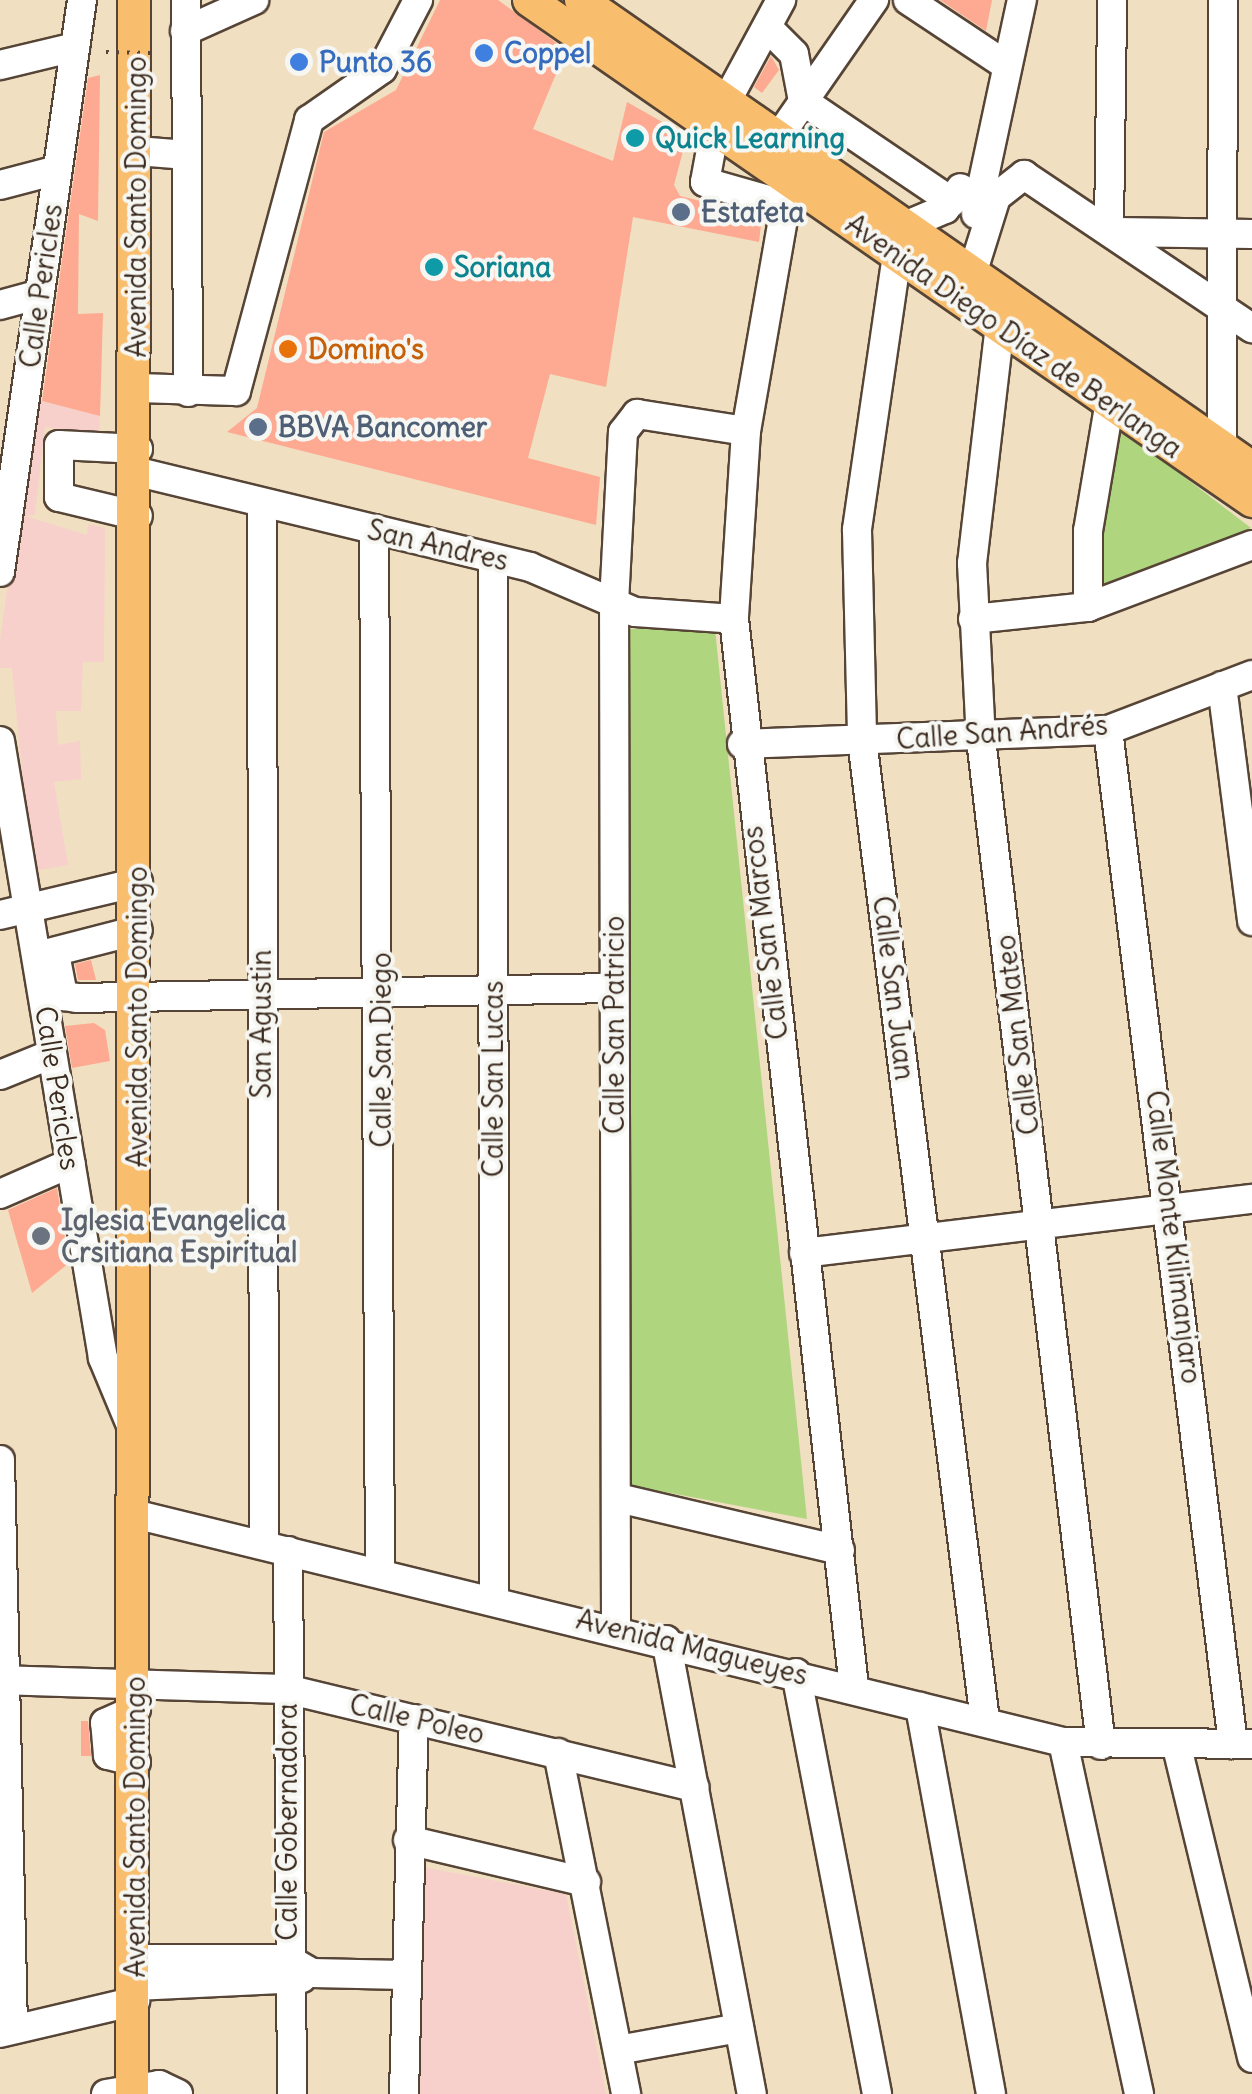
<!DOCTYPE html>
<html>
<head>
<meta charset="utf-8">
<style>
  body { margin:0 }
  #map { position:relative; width:1252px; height:2094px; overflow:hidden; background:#f1dfc1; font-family:Delius,sans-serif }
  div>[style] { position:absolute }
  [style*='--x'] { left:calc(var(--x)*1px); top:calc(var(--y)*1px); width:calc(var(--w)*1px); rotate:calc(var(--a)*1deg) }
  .built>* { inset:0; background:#f7d0cb }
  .green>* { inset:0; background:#afd57f }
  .building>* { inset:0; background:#fea991 }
  .roads { filter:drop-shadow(2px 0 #564536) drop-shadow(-2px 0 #564536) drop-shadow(0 2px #564536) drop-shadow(0 -2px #564536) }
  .minor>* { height:28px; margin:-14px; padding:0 14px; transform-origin:14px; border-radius:14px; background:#fff }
  .major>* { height:32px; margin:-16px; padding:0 16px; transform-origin:16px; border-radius:16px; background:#f9be6d }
  .path-bridge>* { height:4px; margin-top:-2px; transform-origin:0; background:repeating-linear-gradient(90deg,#564536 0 2.5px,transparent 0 10.5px) }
  .dots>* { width:28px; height:28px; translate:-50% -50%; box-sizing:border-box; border:5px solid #f6f6f2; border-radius:50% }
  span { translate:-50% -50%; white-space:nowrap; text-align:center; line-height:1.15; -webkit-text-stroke:8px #f6f6f2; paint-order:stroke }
  .shop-label { font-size:28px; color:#366cbe; font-weight:700 }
  .left { translate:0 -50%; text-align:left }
  .culture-label { font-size:28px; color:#0d838f; font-weight:700 }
  .street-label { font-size:28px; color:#3b2a1e }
  .service-label { font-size:28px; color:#4e5e75; font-weight:700 }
  .food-label { font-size:28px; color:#c56008; font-weight:700 }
  .worship-label { font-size:28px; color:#5b616d; font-weight:700 }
</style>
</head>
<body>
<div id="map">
  <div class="built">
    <i style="clip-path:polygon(34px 399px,100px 416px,99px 434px,45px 427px,35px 515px,25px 516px,87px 535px,88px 524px,105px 528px,104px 662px,83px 662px,81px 711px,56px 711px,58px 745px,80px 741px,81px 779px,54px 782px,68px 865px,32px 871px,12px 668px,0 668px,0 641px)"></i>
    <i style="clip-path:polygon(417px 1866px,566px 1894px,606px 2094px,415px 2094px)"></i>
  </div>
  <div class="green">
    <i style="clip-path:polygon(1110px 420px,1251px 528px,1095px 593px)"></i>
    <i style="clip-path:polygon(622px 629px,715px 629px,807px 1519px,623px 1484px)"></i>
  </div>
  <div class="building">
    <i style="clip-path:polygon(440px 0,498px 0,566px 50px,533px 129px,613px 161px,627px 102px,687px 136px,674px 185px,680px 196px,762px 216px,759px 242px,633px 217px,606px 387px,550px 374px,528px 458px,600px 477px,596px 525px,227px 432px,257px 408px,324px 132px,396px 90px)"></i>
    <i style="clip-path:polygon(940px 0,992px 0,986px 31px)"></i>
    <i style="clip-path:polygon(771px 56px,779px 70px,762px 93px,754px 87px)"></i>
    <i style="clip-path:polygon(100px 75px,98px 221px,79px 214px,78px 314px,103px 313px,100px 416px,42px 401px,88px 78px)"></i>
    <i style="clip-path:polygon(91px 960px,96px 980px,78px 980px,75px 964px)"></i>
    <i style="clip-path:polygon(94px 1023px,105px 1030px,110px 1061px,72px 1068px,65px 1026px)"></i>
    <i style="clip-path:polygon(57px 1188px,69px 1263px,32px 1293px,8px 1210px)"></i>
    <i style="clip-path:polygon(81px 1721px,88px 1721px,91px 1756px,81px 1756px)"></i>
  </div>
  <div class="roads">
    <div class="minor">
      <i style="--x:186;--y:0;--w:392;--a:89.7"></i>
      <i style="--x:908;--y:0;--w:118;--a:33.6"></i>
      <i style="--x:769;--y:29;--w:35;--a:45"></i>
      <i style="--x:794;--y:54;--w:48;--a:79.2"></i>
      <i style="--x:803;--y:101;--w:180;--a:34.1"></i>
      <i style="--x:185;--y:31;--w:76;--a:-24.2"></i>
      <i style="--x:0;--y:65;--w:77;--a:-13.5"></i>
      <i style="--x:727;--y:100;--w:114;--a:-61.6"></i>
      <i style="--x:715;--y:128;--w:55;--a:100.5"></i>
      <i style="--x:705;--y:182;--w:84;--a:15.9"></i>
      <i style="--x:780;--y:135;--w:165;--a:-55.2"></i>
      <i style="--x:137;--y:151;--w:50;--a:4.6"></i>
      <i style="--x:790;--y:179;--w:256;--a:99.9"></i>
      <i style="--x:746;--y:431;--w:188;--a:93.7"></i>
      <i style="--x:734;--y:619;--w:1075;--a:83.59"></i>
      <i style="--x:0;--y:185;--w:59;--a:-14.7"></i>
      <i style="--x:976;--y:214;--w:219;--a:-77.9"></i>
      <i style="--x:912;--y:223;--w:36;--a:-23"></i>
      <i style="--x:945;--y:209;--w:26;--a:-53"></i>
      <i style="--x:1109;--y:227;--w:227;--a:-89.2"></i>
      <i style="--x:1116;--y:232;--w:136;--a:0.8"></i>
      <i style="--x:897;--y:255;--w:278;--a:98.3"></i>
      <i style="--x:857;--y:530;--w:210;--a:88.6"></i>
      <i style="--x:862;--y:740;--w:988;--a:82.85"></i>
      <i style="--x:966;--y:293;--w:101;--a:-72.6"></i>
      <i style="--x:996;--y:197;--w:36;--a:-38"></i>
      <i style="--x:1024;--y:175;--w:275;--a:33.9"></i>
      <i style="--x:0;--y:305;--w:41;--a:-15.4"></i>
      <i style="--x:1000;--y:325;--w:240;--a:96.7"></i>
      <i style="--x:972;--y:563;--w:176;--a:87.1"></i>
      <i style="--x:981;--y:739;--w:1013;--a:83.2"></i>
      <i style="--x:136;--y:388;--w:100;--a:1.7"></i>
      <i style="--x:236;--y:391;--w:281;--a:-74.9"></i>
      <i style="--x:309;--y:120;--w:89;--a:-34.9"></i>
      <i style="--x:382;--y:69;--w:78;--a:-62.4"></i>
      <i style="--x:1222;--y:446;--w:446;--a:-89.9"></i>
      <i style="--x:138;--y:449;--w:79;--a:-177.1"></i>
      <i style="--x:59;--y:445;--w:52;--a:90"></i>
      <i style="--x:59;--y:497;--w:81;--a:13.5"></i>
      <i style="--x:138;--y:472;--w:403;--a:13.6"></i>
      <i style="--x:530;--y:567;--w:114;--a:23.2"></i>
      <i style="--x:635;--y:612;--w:99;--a:4"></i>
      <i style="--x:262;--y:505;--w:1039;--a:89.89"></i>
      <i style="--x:374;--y:529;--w:1043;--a:89.67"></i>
      <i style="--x:493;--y:559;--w:1039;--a:89.94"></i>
      <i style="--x:0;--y:572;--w:578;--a:-81.84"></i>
      <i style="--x:1088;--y:607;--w:76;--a:-90"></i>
      <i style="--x:1088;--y:531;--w:132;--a:-80.4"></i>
      <i style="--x:973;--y:619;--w:116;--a:-6"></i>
      <i style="--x:1088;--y:607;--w:175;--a:-20.7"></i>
      <i style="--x:1222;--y:686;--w:237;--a:82.7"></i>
      <i style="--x:1108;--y:730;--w:1022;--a:82.97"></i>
      <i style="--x:0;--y:741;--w:626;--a:80.52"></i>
      <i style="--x:103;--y:1358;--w:78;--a:67.4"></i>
      <i style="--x:742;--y:744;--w:366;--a:-2.2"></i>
      <i style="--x:1108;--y:730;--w:154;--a:-20.9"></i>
      <i style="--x:0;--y:915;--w:142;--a:-13.4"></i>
      <i style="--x:37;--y:956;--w:104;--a:-14.4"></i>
      <i style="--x:56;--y:959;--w:38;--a:79"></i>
      <i style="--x:63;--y:996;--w:14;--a:8"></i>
      <i style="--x:77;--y:998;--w:537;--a:-1.07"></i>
      <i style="--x:0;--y:1075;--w:56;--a:-22"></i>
      <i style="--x:0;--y:1194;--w:77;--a:-23.6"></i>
      <i style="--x:804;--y:1253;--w:451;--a:-6.9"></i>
      <i style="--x:0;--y:1460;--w:569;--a:88.69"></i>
      <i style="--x:618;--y:1498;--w:228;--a:13.2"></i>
      <i style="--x:134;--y:1514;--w:957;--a:13.79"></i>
      <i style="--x:1063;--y:1742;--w:189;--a:0.6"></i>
      <i style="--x:288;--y:1551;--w:543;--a:89.58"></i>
      <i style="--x:616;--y:1627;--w:1024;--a:-90.11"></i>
      <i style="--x:614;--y:603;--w:171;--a:-87"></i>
      <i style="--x:623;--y:432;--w:23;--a:-52"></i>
      <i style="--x:637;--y:414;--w:110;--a:8.9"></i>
      <i style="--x:666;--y:1640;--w:462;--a:79.3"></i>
      <i style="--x:796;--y:1673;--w:429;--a:79.1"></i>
      <i style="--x:0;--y:1680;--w:286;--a:1.8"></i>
      <i style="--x:286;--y:1689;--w:420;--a:13.5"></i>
      <i style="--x:920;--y:1707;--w:393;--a:79.6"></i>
      <i style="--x:1063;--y:1742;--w:360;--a:77.8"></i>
      <i style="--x:1177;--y:1747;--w:320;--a:76.4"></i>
      <i style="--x:558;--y:1753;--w:348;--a:78.7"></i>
      <i style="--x:136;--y:1762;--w:29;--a:-166"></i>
      <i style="--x:108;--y:1755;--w:32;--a:-95"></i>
      <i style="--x:105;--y:1723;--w:34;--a:-24"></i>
      <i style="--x:408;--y:1840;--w:183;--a:13.3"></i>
      <i style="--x:136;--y:1959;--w:152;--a:0"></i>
      <i style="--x:288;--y:1959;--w:28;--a:30"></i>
      <i style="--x:312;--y:1973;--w:92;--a:1.2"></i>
      <i style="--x:135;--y:1986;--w:167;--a:-2.7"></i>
      <i style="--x:0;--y:2033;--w:139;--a:-13.3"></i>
      <i style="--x:618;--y:2050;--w:123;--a:-10.3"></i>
      <i style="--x:106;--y:2094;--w:54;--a:-9.6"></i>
      <i style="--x:159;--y:2085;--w:21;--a:25"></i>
      <i style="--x:404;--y:2094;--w:375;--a:-88.5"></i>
    </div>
    <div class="major">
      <i style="--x:529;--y:0;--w:880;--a:34.72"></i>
      <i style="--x:581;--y:0;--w:818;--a:34.89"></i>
      <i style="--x:132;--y:2094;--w:2094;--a:-89.95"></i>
    </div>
  </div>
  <div class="path-bridge">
    <i style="--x:106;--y:52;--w:44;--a:1.3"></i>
  </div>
  <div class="dots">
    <i style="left:484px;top:53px;background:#3f7fe0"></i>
    <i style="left:299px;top:62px;background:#3f7fe0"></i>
    <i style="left:635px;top:138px;background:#0f9aa8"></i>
    <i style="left:681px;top:212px;background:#5c6f8a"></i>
    <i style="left:434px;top:267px;background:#0f9aa8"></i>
    <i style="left:288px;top:349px;background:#e8710a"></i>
    <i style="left:258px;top:427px;background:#5c6f8a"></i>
    <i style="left:41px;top:1236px;background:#6b7280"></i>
  </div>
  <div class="shop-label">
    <span class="left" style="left:504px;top:53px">Coppel</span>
    <span class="left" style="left:319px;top:62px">Punto 36</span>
  </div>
  <div class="culture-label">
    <span class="left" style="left:655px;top:138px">Quick Learning</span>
    <span class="left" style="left:454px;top:267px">Soriana</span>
  </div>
  <div class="street-label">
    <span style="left:136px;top:207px;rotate:-90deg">Avenida Santo Domingo</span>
    <span style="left:41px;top:286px;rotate:-82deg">Calle Pericles</span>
    <span style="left:1014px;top:336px;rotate:35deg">Avenida Diego Díaz de Berlanga</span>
    <span style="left:438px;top:545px;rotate:13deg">San Andres</span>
    <span style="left:1002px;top:732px;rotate:-4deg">Calle San Andrés</span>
    <span style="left:765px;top:933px;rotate:-97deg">Calle San Marcos</span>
    <span style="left:894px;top:988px;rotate:83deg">Calle San Juan</span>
    <span style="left:137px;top:1017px;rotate:-90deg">Avenida Santo Domingo</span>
    <span style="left:261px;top:1024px;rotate:-90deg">San Agustin</span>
    <span style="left:614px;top:1025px;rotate:-90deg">Calle San Patricio</span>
    <span style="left:1017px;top:1035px;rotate:-97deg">Calle San Mateo</span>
    <span style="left:381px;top:1050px;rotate:-90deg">Calle San Diego</span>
    <span style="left:493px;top:1079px;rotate:-90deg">Calle San Lucas</span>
    <span style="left:58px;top:1088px;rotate:81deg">Calle Pericles</span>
    <span style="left:1174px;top:1237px;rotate:83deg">Calle Monte Kilimanjaro</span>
    <span style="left:692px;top:1647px;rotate:14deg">Avenida Magueyes</span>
    <span style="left:417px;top:1719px;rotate:13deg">Calle Poleo</span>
    <span style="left:287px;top:1822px;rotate:-90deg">Calle Gobernadora</span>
    <span style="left:135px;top:1827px;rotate:-90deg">Avenida Santo Domingo</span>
  </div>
  <div class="service-label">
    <span class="left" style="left:701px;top:212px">Estafeta</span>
    <span class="left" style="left:278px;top:427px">BBVA Bancomer</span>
  </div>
  <div class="food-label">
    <span class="left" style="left:308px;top:349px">Domino's</span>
  </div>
  <div class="worship-label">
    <span class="left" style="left:61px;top:1236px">Iglesia Evangelica<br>Crsitiana Espiritual</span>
  </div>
</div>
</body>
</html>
